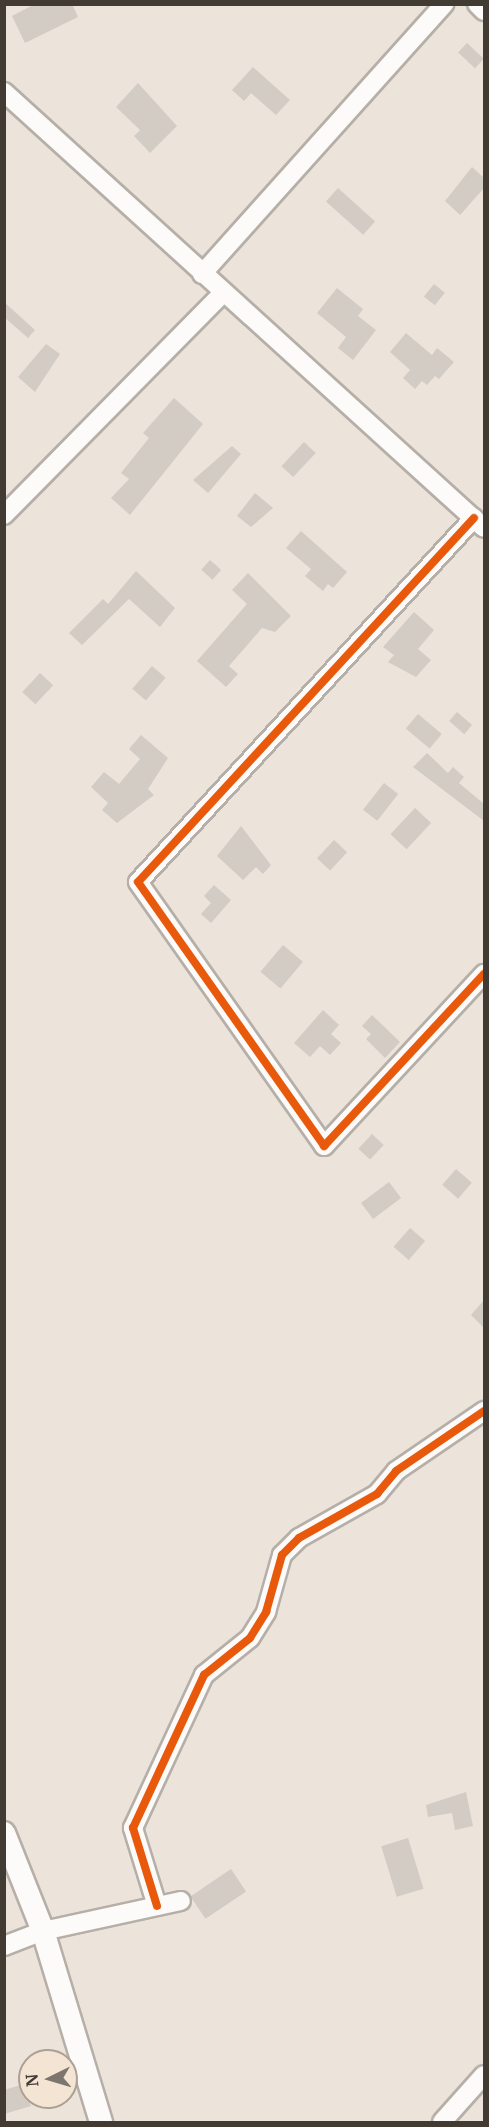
<!DOCTYPE html>
<html>
<head>
<meta charset="utf-8">
<style>
  body { margin:0 }
  #map { position:relative; width:489px; height:2127px; overflow:hidden; background:#ece3da; font-family:Merriweather,serif }
  div>[style] { position:absolute }
  [style*='--x'] { left:calc(var(--x)*1px); top:calc(var(--y)*1px); width:calc(var(--w)*1px); rotate:calc(var(--a)*1deg) }
  .building>* { inset:0; background:#d3ccc5; transform-origin:0 0 }
  .roads { filter:drop-shadow(2px 0 #b6afa8) drop-shadow(-2px 0 #b6afa8) drop-shadow(0 2px #b6afa8) drop-shadow(0 -2px #b6afa8) }
  .minor>* { height:18px; margin:-9px; padding:0 9px; transform-origin:9px; border-radius:9px; background:#fcfbf9 }
  .tertiary>* { height:22px; margin:-11px; padding:0 11px; transform-origin:11px; border-radius:11px; background:#fcfbf9 }
  .cycleway>* { height:8px; margin:-4px; padding:0 4px; transform-origin:4px; border-radius:4px; background:#e8590c }
  span { translate:-50% -50%; white-space:nowrap; text-align:center; line-height:1.15; -webkit-text-stroke:4.5px #f3e4d3; paint-order:stroke }
  .frame { position:absolute; inset:0; border:6px solid #413b34; pointer-events:none }
  .north { position:absolute; left:18px; top:2049px; width:60px; height:60px; box-sizing:border-box; background:#f3e4d3; border:2px solid #aca093; border-radius:50%; rotate:265deg; font-size:16px; font-weight:700; line-height:24px; text-align:center; color:#413b34 }
  .north::after { content:''; display:block; margin:auto; width:21px; height:27px; background:#7d766e; clip-path:polygon(50% 0,100% 100%,50% 72%,0 100%) }
</style>
</head>
<body>
<div id="map">
  <div class="building">
    <i style="clip-path:polygon(35px 4px,72px 4px,78px 17px,25px 43px,12px 16px)"></i>
    <i style="left:467px;top:43px;width:23px;height:13px;rotate:43deg"></i>
    <i style="clip-path:polygon(253px 67px,290px 100px,276px 115px,251px 93px,244px 101px,232px 90px)"></i>
    <i style="clip-path:polygon(138px 83px,177px 126px,150px 153px,134px 136px,140px 130px,116px 107px)"></i>
    <i style="clip-path:polygon(472px 167px,484px 178px,484px 188px,460px 215px,445px 201px)"></i>
    <i style="left:338px;top:188px;width:50px;height:18px;rotate:42deg"></i>
    <i style="left:434px;top:284px;width:14px;height:16px;rotate:39deg"></i>
    <i style="clip-path:polygon(337px 288px,363px 309px,358px 316px,376px 330px,353px 360px,338px 348px,346px 337px,317px 313px)"></i>
    <i style="clip-path:polygon(4px 302px,35px 330px,28px 338px,4px 317px)"></i>
    <i style="clip-path:polygon(406px 333px,432px 355px,437px 348px,454px 362px,439px 379px,435px 376px,427px 385px,422px 381px,415px 389px,403px 378px,410px 370px,390px 352px)"></i>
    <i style="clip-path:polygon(46px 344px,60px 354px,35px 392px,18px 377px)"></i>
    <i style="clip-path:polygon(174px 398px,203px 424px,130px 515px,111px 498px,129px 479px,121px 473px,149px 438px,143px 433px)"></i>
    <i style="left:304px;top:442px;width:16px;height:33px;rotate:43deg"></i>
    <i style="clip-path:polygon(232px 446px,241px 454px,208px 493px,193px 480px)"></i>
    <i style="clip-path:polygon(255px 493px,273px 508px,251px 527px,237px 516px)"></i>
    <i style="clip-path:polygon(301px 531px,347px 572px,333px 588px,328px 584px,323px 591px,305px 576px,311px 569px,286px 548px)"></i>
    <i style="left:210px;top:560px;width:15px;height:13px;rotate:42deg"></i>
    <i style="clip-path:polygon(136px 571px,175px 608px,160px 627px,129px 599px,82px 645px,69px 633px,103px 599px,108px 604px)"></i>
    <i style="clip-path:polygon(248px 573px,291px 616px,275px 632px,262px 628px,229px 666px,238px 674px,226px 687px,197px 661px,247px 604px,232px 590px)"></i>
    <i style="clip-path:polygon(414px 612px,434px 630px,418px 649px,431px 660px,416px 677px,388px 662px,394px 655px,383px 647px)"></i>
    <i style="left:152px;top:666px;width:18px;height:30px;rotate:41deg"></i>
    <i style="left:40px;top:673px;width:18px;height:26px;rotate:43deg"></i>
    <i style="left:457px;top:712px;width:20px;height:12px;rotate:41deg"></i>
    <i style="left:418px;top:714px;width:31px;height:19px;rotate:40deg"></i>
    <i style="clip-path:polygon(141px 735px,168px 758px,148px 789px,154px 795px,117px 823px,102px 810px,108px 803px,91px 787px,104px 772px,119px 784px,140px 759px,129px 749px)"></i>
    <i style="clip-path:polygon(427px 753px,448px 773px,453px 767px,464px 777px,459px 783px,484px 804px,484px 821px,413px 767px)"></i>
    <i style="left:384px;top:783px;width:18px;height:34px;rotate:38deg"></i>
    <i style="left:415px;top:808px;width:22px;height:36px;rotate:43deg"></i>
    <i style="clip-path:polygon(241px 826px,271px 865px,263px 874px,256px 867px,243px 880px,217px 856px)"></i>
    <i style="left:334px;top:840px;width:18px;height:25px;rotate:43deg"></i>
    <i style="clip-path:polygon(214px 885px,231px 900px,211px 923px,201px 914px,211px 903px,204px 896px)"></i>
    <i style="left:283px;top:945px;width:26px;height:35px;rotate:40deg"></i>
    <i style="clip-path:polygon(323px 1010px,339px 1025px,331px 1034px,341px 1043px,330px 1055px,320px 1046px,310px 1057px,294px 1043px)"></i>
    <i style="clip-path:polygon(372px 1015px,400px 1042px,385px 1058px,366px 1039px,371px 1034px,362px 1026px)"></i>
    <i style="left:372px;top:1134px;width:16px;height:20px;rotate:43deg"></i>
    <i style="left:456px;top:1169px;width:21px;height:21px;rotate:41deg"></i>
    <i style="left:389px;top:1182px;width:20px;height:35px;rotate:53deg"></i>
    <i style="left:410px;top:1228px;width:20px;height:25px;rotate:41deg"></i>
    <i style="clip-path:polygon(484px 1300px,484px 1328px,471px 1315px)"></i>
    <i style="clip-path:polygon(466px 1792px,473px 1826px,455px 1830px,452px 1813px,428px 1817px,426px 1805px)"></i>
    <i style="left:408px;top:1838px;width:53px;height:28px;rotate:73deg"></i>
    <i style="left:231px;top:1869px;width:27px;height:49px;rotate:56deg"></i>
    <i style="clip-path:polygon(24px 2084px,31px 2106px,4px 2114px,4px 2090px)"></i>
  </div>
  <div class="roads">
    <div class="minor">
      <i style="--x:477;--y:4;--w:10;--a:45"></i>
      <i style="--x:4;--y:92;--w:648;--a:42.25"></i>
      <i style="--x:202;--y:274;--w:363;--a:-48.1"></i>
      <i style="--x:4;--y:515;--w:312;--a:-45.4"></i>
      <i style="--x:474;--y:518;--w:495;--a:132.7"></i>
      <i style="--x:138;--y:882;--w:323;--a:54.8"></i>
      <i style="--x:324;--y:1146;--w:235;--a:-47.1"></i>
      <i style="--x:157;--y:1906;--w:82;--a:-107.1"></i>
      <i style="--x:133;--y:1828;--w:169;--a:-65.1"></i>
      <i style="--x:204;--y:1675;--w:59;--a:-38.8"></i>
      <i style="--x:250;--y:1638;--w:31;--a:-58"></i>
      <i style="--x:266;--y:1612;--w:59;--a:-74.3"></i>
      <i style="--x:282;--y:1555;--w:24;--a:-45"></i>
      <i style="--x:299;--y:1538;--w:90;--a:-29.4"></i>
      <i style="--x:377;--y:1494;--w:30;--a:-50"></i>
      <i style="--x:396;--y:1471;--w:107;--a:-34.3"></i>
      <i style="--x:4;--y:1946;--w:42;--a:-21"></i>
      <i style="--x:43;--y:1931;--w:141;--a:-12.3"></i>
      <i style="--x:442;--y:2122;--w:63;--a:-48.2"></i>
    </div>
    <div class="tertiary">
      <i style="--x:4;--y:1833;--w:105;--a:68.3"></i>
      <i style="--x:43;--y:1931;--w:200;--a:73.1"></i>
    </div>
  </div>
  <div class="cycleway">
    <i style="--x:474;--y:518;--w:495;--a:132.7"></i>
    <i style="--x:138;--y:882;--w:323;--a:54.8"></i>
    <i style="--x:324;--y:1146;--w:235;--a:-47.1"></i>
    <i style="--x:157;--y:1906;--w:82;--a:-107.1"></i>
    <i style="--x:133;--y:1828;--w:169;--a:-65.1"></i>
    <i style="--x:204;--y:1675;--w:59;--a:-38.8"></i>
    <i style="--x:250;--y:1638;--w:31;--a:-58"></i>
    <i style="--x:266;--y:1612;--w:59;--a:-74.3"></i>
    <i style="--x:282;--y:1555;--w:24;--a:-45"></i>
    <i style="--x:299;--y:1538;--w:90;--a:-29.4"></i>
    <i style="--x:377;--y:1494;--w:30;--a:-50"></i>
    <i style="--x:396;--y:1471;--w:107;--a:-34.3"></i>
  </div>
  <div class="frame"></div>
  <div class="north">N</div>
</div>
</body>
</html>
